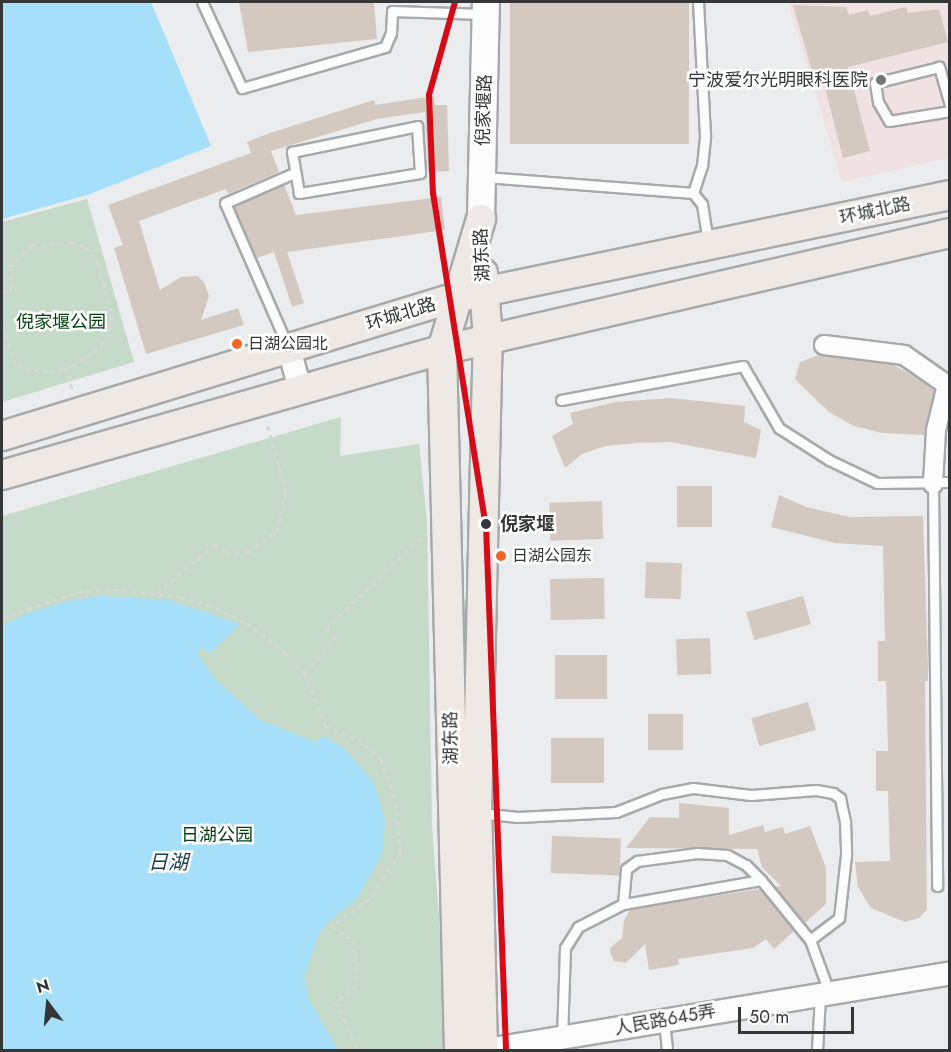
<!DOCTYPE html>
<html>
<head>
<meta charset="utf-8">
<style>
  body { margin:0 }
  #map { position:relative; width:951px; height:1052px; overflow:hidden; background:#eaecee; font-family:Jost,"Noto Sans SC",sans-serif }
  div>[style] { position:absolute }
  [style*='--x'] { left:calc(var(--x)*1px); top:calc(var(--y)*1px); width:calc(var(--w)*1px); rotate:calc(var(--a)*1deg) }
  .medical>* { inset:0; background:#f0e2e3 }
  .green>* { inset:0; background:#c5dac8 }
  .water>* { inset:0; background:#a6dffa }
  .building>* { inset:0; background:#d4c9c1; transform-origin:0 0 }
  .path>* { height:3px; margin-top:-1.5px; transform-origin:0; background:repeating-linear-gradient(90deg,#d7d8d8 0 4.5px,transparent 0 9px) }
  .roads { filter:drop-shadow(2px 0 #a7a9aa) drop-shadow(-2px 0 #a7a9aa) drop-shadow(0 2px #a7a9aa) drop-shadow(0 -2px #a7a9aa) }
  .service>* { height:9px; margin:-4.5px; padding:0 4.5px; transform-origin:4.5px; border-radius:4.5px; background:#fcfcfc }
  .minor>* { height:18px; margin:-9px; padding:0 9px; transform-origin:9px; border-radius:9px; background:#fcfcfc }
  .tertiary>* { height:22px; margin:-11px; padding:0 11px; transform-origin:11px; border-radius:11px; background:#fcfcfc }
  .secondary>* { height:26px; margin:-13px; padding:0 13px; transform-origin:13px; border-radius:13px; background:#fcfcfc }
  .primary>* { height:28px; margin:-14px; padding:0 14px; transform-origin:14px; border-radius:14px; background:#efe9e5 }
  .metro-1>* { height:6px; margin:-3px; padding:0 3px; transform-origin:3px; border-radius:3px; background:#d60b17 }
  .dots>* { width:16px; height:16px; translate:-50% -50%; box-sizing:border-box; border:3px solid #fff; border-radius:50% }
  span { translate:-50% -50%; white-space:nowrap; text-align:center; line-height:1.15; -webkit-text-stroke:5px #fff; paint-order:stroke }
  .bus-label { font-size:16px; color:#353637 }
  .left { translate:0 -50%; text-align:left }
  .poi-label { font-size:18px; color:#353637 }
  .right { translate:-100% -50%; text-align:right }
  .street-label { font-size:18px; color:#353637 }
  .park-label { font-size:18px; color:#003f0d }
  .stop-label { font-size:18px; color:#353637; font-weight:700 }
  .water-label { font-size:20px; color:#173c4b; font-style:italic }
  .frame { position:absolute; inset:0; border:3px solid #353637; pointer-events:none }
  .north { position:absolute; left:18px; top:974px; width:60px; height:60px; -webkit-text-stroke:4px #fff; paint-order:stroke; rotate:344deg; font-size:16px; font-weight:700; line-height:24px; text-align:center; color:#353637 }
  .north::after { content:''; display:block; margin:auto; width:21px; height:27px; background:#353637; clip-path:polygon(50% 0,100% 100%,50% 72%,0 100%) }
  .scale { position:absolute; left:738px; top:1007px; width:116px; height:27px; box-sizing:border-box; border:3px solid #353637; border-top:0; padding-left:8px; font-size:18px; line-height:21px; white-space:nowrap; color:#353637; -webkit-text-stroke:4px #fff; paint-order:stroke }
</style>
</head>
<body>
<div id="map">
  <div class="medical">
    <i style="clip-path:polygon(788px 2px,949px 2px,949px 158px,842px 182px)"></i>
  </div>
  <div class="green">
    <i style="clip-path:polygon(87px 199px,134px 362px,2px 402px,2px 222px)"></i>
    <i style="clip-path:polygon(341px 417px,340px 456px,419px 444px,427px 521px,432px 826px,449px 1050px,2px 1050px,2px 516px)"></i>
  </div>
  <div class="water">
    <i style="clip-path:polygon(2px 2px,151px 2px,211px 146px,90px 194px,2px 219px)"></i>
    <i style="clip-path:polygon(102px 596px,168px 600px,240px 624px,210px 653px,204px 647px,197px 653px,215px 679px,260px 720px,315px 742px,323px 736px,345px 749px,374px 783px,385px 820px,382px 854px,356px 900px,328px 922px,318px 936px,304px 976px,308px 998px,338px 1050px,2px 1050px,2px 626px,23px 615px,64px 602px)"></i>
  </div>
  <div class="building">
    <i style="clip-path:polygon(239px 2px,374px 2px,377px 39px,248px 52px)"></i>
    <i style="left:510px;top:2px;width:179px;height:142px"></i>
    <i style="clip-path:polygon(793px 5px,846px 7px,849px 15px,868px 10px,870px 16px,906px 7px,908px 13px,939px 9px,948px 42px,848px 67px,870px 151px,843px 158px,822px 76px,814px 78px)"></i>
    <i style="clip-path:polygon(434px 96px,435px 105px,447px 105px,449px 171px,428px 172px,425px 112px,377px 119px,271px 151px,279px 172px,228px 194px,226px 189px,139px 221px,160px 290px,181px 277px,197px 276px,204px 282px,209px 296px,201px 320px,238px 308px,244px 325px,146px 354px,114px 248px,123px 245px,108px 205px,251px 153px,247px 142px,270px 133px,374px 100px,375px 105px)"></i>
    <i style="clip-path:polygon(284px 185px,296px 215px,441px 197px,445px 230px,287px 252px,304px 303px,292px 307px,274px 252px,257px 258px,234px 206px)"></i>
    <i style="clip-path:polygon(819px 355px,894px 365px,915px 377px,934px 391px,924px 435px,882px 433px,854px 426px,829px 412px,795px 379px,800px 362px)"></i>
    <i style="clip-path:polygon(671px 398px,745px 406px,744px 422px,761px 430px,756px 458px,670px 442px,636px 443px,606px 446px,582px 454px,565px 468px,552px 436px,573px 424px,570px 413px,616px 402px)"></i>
    <i style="left:677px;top:486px;width:35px;height:41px"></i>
    <i style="clip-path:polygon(779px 495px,806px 507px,850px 517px,923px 516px,928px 667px,928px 681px,925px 681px,927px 909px,919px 918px,905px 922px,871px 908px,858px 887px,855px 862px,890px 861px,888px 791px,876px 791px,876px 751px,888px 751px,886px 681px,878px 681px,878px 641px,885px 641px,883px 546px,835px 543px,771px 527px)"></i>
    <i style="left:602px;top:501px;width:38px;height:53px;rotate:88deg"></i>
    <i style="left:646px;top:562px;width:36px;height:36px;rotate:2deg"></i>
    <i style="left:604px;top:578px;width:41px;height:54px;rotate:89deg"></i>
    <i style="left:803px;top:596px;width:29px;height:59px;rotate:74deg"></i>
    <i style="left:710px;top:638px;width:36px;height:34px;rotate:88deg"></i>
    <i style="left:555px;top:655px;width:52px;height:44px"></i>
    <i style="left:808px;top:702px;width:29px;height:59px;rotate:74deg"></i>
    <i style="left:648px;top:714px;width:35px;height:36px"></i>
    <i style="left:604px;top:738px;width:45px;height:53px;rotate:90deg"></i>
    <i style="clip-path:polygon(679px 803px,729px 808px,729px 835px,763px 825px,765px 832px,783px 827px,785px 834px,810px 826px,826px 868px,826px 904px,805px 923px,775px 887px,781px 886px,762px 867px,757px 849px,626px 848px,650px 817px,679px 818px)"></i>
    <i style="left:552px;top:836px;width:69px;height:37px;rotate:2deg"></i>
    <i style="clip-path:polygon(760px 889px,794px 931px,774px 949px,766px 939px,753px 948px,678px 959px,679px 965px,649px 970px,645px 944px,626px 963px,614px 961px,611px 955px,610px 948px,622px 938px,624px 920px,631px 909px)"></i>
  </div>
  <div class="path">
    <i style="--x:2;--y:294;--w:12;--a:-31"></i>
    <i style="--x:12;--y:288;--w:21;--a:-95"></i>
    <i style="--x:10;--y:267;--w:31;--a:-45"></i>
    <i style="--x:32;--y:245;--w:39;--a:-4"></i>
    <i style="--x:71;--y:242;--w:15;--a:20"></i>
    <i style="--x:85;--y:247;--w:22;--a:51"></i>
    <i style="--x:99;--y:264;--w:55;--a:76.2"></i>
    <i style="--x:112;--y:317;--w:17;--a:100"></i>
    <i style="--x:109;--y:334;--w:26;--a:130"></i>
    <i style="--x:92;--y:354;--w:23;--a:149"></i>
    <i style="--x:72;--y:366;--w:25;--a:168"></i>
    <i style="--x:48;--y:371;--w:18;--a:-177"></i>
    <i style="--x:30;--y:370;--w:15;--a:-157"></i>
    <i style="--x:16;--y:364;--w:41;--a:-109.7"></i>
    <i style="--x:65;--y:367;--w:25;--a:72"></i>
    <i style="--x:157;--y:593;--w:76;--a:-40.2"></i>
    <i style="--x:215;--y:544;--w:14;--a:39"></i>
    <i style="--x:226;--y:553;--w:22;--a:-3"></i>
    <i style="--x:248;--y:552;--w:35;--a:-35"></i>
    <i style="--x:277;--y:532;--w:42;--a:-77.6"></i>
    <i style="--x:286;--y:491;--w:73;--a:-105.9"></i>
    <i style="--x:2;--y:618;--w:80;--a:-18.9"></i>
    <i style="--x:78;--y:592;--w:36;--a:-5"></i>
    <i style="--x:114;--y:589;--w:67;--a:6.8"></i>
    <i style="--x:181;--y:597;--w:37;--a:17"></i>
    <i style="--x:216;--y:608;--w:34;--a:26"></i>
    <i style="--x:247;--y:623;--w:47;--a:38.1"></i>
    <i style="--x:284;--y:652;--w:30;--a:45"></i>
    <i style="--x:305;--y:673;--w:57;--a:69.3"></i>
    <i style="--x:325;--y:726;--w:35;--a:22"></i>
    <i style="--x:358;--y:739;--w:30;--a:41"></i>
    <i style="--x:381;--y:759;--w:46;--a:71.2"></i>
    <i style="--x:396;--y:803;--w:50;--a:85.4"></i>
    <i style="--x:400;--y:853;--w:55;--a:124"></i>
    <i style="--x:369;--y:899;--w:46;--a:143.9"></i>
    <i style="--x:332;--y:926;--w:25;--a:34"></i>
    <i style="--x:353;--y:940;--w:45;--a:84.9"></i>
    <i style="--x:357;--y:985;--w:27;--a:141"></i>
    <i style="--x:336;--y:1002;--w:53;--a:65.4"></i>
    <i style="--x:305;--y:673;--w:46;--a:-49.4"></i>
    <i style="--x:335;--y:638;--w:13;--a:-132"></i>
    <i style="--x:326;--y:628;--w:137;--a:-43.5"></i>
  </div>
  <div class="roads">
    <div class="service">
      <i style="--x:202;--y:2;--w:95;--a:65.1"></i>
      <i style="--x:242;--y:88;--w:149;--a:-16"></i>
      <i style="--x:385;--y:47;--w:15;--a:-67"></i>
      <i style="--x:391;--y:33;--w:22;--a:-87"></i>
      <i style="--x:392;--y:11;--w:92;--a:1.9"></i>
      <i style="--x:950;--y:105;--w:40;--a:-106"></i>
      <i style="--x:939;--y:67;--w:66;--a:166"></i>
      <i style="--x:875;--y:83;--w:19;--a:81"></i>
      <i style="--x:878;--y:102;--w:22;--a:60"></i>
      <i style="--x:889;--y:121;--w:62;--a:-9.3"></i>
      <i style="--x:417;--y:126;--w:47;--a:86.3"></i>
      <i style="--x:420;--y:173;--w:123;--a:170.6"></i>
      <i style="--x:299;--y:193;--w:42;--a:-99.7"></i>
      <i style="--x:292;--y:152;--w:128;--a:-11.7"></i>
      <i style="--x:485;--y:177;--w:209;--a:4.4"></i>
      <i style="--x:693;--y:193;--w:14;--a:51"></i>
      <i style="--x:702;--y:204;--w:39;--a:81"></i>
      <i style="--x:693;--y:193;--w:28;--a:-72"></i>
      <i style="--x:702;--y:166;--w:31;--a:-84"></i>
      <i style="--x:705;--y:135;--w:133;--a:-93"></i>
      <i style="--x:288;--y:347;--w:157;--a:-113.6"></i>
      <i style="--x:225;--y:203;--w:75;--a:-23.5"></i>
      <i style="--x:561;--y:400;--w:185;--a:-10.6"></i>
      <i style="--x:743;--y:366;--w:72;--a:59.9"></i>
      <i style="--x:779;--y:428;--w:59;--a:32.6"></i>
      <i style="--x:829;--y:460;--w:53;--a:25.6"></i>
      <i style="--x:877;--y:483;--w:73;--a:-0.8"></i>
      <i style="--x:933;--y:484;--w:402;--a:89.4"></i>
      <i style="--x:479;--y:813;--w:39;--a:6"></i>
      <i style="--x:518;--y:817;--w:98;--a:-2.9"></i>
      <i style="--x:616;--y:812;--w:49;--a:-21.4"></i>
      <i style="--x:662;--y:794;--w:32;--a:-11"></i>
      <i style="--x:693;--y:788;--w:58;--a:6.9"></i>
      <i style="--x:751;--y:795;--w:65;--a:-4.4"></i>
      <i style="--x:816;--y:790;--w:17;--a:10"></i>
      <i style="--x:833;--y:793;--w:9;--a:36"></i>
      <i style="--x:840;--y:798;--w:24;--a:78"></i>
      <i style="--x:845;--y:821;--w:34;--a:88"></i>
      <i style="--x:846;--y:855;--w:63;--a:96.3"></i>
      <i style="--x:839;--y:918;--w:36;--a:143"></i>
      <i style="--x:810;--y:940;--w:55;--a:69.9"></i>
      <i style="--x:761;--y:880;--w:140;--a:170.1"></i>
      <i style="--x:623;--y:904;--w:35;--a:-85"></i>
      <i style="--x:626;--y:869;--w:14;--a:-36"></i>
      <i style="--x:637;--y:861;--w:61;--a:-7.6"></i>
      <i style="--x:697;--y:853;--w:30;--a:4"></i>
      <i style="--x:727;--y:855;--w:21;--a:28"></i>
      <i style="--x:746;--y:865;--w:21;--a:45"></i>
      <i style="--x:761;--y:880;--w:77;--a:50.8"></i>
      <i style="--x:664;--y:1021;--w:29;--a:84"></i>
      <i style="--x:562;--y:1038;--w:90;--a:-88.1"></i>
      <i style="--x:565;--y:948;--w:25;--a:-58"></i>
      <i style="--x:578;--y:927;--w:51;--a:-27.1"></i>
      <i style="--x:817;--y:1050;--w:54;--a:-86.8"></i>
    </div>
    <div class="minor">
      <i style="--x:824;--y:345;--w:81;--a:7.1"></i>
      <i style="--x:904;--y:355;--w:52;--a:34.9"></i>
      <i style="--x:947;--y:385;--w:46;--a:103.7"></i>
      <i style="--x:936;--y:430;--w:54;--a:93.2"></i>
    </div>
    <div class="tertiary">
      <i style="--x:289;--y:349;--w:41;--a:74.6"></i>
      <i style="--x:487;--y:1050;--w:469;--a:-9.4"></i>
    </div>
    <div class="secondary">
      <i style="--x:481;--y:219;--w:217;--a:-88.7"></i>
    </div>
    <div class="primary">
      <i style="--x:2;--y:436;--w:473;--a:-17"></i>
      <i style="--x:454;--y:298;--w:507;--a:-11.73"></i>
      <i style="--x:2;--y:475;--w:457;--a:-15.9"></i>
      <i style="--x:442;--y:350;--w:521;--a:-12.97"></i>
      <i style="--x:459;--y:1050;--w:700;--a:-91.39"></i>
      <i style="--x:442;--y:350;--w:137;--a:-73.4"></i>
      <i style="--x:483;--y:1050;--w:238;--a:-91.4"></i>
      <i style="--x:477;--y:812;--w:473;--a:-88.7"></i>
      <i style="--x:488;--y:339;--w:66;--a:-94.3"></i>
    </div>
  </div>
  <div class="metro-1">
    <i style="--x:455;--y:2;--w:97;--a:105.6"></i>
    <i style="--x:429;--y:95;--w:98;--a:87.7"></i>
    <i style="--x:433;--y:193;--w:337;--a:81"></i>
    <i style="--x:486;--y:526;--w:524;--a:87.81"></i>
  </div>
  <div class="dots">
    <i style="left:881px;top:80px;background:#747677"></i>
    <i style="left:237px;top:344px;background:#f26522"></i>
    <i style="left:486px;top:524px;background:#353637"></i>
    <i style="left:501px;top:556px;background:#f26522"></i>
  </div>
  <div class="bus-label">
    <span class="left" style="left:248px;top:344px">日湖公园北</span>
    <span class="left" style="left:512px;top:556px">日湖公园东</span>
  </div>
  <div class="poi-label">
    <span class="right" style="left:868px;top:80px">宁波爱尔光明眼科医院</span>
  </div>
  <div class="street-label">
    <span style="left:484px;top:110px;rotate:-88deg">倪家堰路</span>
    <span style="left:875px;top:211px;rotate:-12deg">环城北路</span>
    <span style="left:482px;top:255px;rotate:-93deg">湖东路</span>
    <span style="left:401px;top:314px;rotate:-17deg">环城北路</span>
    <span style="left:451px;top:738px;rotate:-91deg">湖东路</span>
    <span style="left:665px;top:1020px;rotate:-10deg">人民路645弄</span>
  </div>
  <div class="park-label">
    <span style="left:61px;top:322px">倪家堰公园</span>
    <span style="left:217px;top:835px">日湖公园</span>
  </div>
  <div class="stop-label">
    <span class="left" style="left:500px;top:524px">倪家堰</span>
  </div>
  <div class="water-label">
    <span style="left:168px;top:862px">日湖</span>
  </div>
  <div class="frame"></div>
  <div class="north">N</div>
  <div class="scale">50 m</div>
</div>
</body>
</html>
